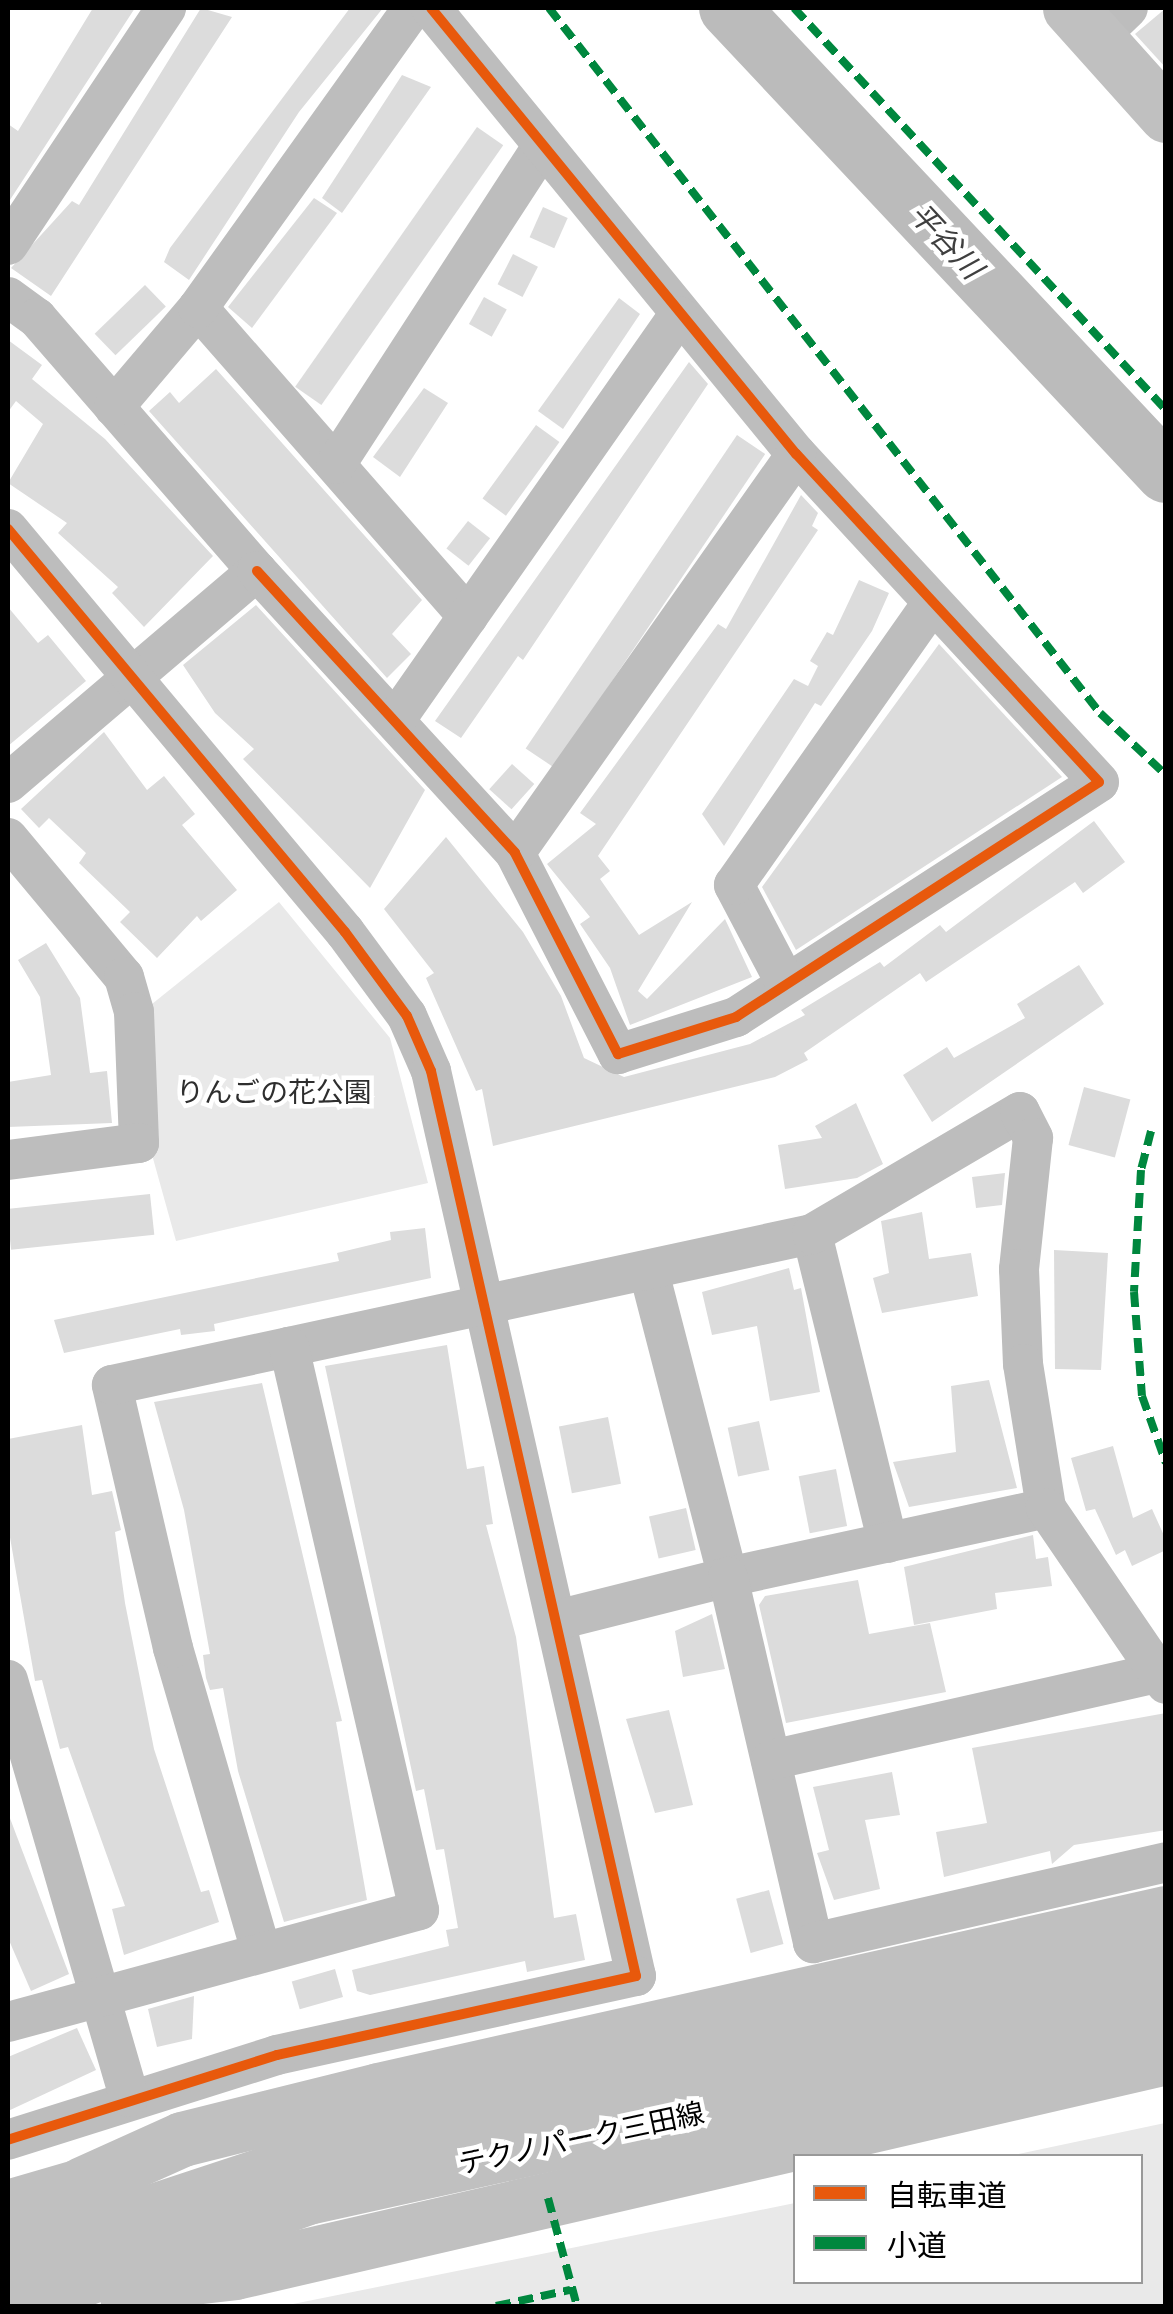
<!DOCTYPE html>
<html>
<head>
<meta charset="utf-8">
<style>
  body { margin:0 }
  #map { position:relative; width:1173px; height:2314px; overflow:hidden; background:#fff; font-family:Lato,"Noto Sans JP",sans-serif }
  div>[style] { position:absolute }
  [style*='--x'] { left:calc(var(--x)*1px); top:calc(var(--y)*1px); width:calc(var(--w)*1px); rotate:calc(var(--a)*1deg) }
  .green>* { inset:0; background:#e9e9e9 }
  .river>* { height:60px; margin:-30px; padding:0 30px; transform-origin:30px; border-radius:30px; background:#bbb }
  .building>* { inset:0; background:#dcdcdc; transform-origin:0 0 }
  .street>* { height:40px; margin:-20px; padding:0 20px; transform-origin:20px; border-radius:20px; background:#bdbdbd }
  .secondary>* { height:55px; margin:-27.5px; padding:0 27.5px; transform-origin:27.5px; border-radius:27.5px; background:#c0c0c0 }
  .quiet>* { height:8px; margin-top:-4px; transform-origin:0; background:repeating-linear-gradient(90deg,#00873e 0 15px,transparent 0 23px) }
  .cycleway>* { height:10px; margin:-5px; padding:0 5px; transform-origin:5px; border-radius:5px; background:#e8590c }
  span { translate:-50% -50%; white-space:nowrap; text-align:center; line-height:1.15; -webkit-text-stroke:9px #fff; paint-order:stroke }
  .park-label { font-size:28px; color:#2e2e2e }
  .street-label { font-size:28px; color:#000 }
  .water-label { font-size:30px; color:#3f3f3f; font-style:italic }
  .frame { position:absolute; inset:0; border:10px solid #000; pointer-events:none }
  .legend { position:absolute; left:793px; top:2154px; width:350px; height:130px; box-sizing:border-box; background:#fff; border:2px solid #999; margin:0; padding:12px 18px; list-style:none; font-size:30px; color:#000 }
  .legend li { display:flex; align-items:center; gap:20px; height:50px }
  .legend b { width:50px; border:2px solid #999 }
</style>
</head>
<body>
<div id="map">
  <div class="green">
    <i style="clip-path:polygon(279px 902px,390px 1038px,428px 1183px,176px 1241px,149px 1144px,152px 1004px)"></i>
    <i style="clip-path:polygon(1165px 2123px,1165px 2306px,283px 2306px,795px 2203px,796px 2282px,1140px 2282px,1140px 2156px,1009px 2156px)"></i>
  </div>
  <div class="river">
    <i style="--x:729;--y:8;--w:638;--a:46.78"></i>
  </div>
  <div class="building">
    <i style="clip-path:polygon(93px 8px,135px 8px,8px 203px,8px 124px,18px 131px)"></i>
    <i style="clip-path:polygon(201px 8px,232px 17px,51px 296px,11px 268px,72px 201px,79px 205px)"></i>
    <i style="clip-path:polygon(350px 8px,383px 8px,299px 112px,189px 280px,164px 262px,170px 248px)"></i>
    <i style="clip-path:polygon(1166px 8px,1166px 68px,1135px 34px)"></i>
    <i style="clip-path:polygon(402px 75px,431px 87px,342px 213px,322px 198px)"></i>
    <i style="left:477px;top:127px;width:32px;height:317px;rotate:35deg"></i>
    <i style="clip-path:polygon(314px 198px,337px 213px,252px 328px,228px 307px)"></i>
    <i style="left:543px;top:207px;width:27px;height:33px;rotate:24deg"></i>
    <i style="left:513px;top:254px;width:28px;height:34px;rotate:27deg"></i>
    <i style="left:145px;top:285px;width:30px;height:70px;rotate:46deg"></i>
    <i style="left:484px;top:297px;width:26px;height:31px;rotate:29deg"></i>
    <i style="clip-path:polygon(619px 298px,640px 314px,563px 429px,538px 411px)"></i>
    <i style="clip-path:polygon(8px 340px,42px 365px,32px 379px,105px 439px,213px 556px,144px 627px,112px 593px,118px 587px,58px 533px,67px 523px,8px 483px,43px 424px,16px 401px,8px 412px)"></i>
    <i style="clip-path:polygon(689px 362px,708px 384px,523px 660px,518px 656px,461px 738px,435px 721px)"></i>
    <i style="clip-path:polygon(216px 369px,422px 600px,392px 634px,411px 654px,387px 678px,149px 411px,170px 392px,179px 403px)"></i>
    <i style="clip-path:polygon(424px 388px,448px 403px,400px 477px,373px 457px)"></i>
    <i style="left:536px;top:425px;width:29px;height:91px;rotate:36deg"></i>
    <i style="left:737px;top:435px;width:34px;height:378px;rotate:34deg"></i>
    <i style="clip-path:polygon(801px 495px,818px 513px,812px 526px,818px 530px,598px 856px,610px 871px,600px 879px,639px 935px,692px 902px,638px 991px,647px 999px,725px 919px,752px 977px,630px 1025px,610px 968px,580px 924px,590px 917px,547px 864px,596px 824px,580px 813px,718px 624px,726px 629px)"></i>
    <i style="left:468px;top:521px;width:28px;height:35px;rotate:38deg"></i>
    <i style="clip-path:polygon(859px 580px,889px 593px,872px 631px,821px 706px,815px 703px,724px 846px,702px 814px,794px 679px,808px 686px,818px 666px,810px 661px,827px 632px,833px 635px)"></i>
    <i style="clip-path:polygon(256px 605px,425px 790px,370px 888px,243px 759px,254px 749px,215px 713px,183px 665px)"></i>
    <i style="clip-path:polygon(8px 607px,38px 643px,48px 635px,86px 681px,8px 746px)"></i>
    <i style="clip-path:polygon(939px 644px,1062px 777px,796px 950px,762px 887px)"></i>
    <i style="clip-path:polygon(104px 732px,147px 790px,164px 776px,195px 814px,182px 825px,237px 890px,201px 921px,197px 916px,157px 958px,120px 922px,130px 912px,79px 863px,86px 853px,49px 818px,39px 828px,21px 809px)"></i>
    <i style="left:512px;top:764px;width:30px;height:34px;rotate:42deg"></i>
    <i style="clip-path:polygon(1094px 821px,1125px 862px,1083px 893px,1075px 882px,926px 982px,920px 973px,804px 1053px,808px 1060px,775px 1077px,493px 1146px,482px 1089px,476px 1091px,426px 978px,434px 973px,384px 909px,446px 837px,523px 932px,561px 996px,584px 1058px,624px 1077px,750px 1044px,805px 1015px,801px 1010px,880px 962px,884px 967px,940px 925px,946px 932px)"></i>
    <i style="clip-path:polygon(46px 943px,80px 998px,90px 1073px,107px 1071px,112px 1123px,8px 1127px,8px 1082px,51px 1075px,40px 997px,18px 960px)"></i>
    <i style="clip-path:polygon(1079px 965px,1104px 1004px,932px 1122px,903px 1075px,947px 1047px,954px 1058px,1025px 1018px,1017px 1004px)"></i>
    <i style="left:1084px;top:1087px;width:48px;height:60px;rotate:15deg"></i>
    <i style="clip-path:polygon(856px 1103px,883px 1164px,857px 1178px,785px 1189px,778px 1145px,822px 1138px,815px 1126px)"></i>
    <i style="clip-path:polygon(1005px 1173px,1002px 1205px,976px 1208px,972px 1177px)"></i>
    <i style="left:150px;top:1194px;width:41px;height:144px;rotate:84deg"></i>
    <i style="clip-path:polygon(922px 1212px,929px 1259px,971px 1253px,978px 1296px,882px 1313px,873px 1278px,889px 1273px,881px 1221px)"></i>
    <i style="clip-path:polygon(425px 1228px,431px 1278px,214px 1324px,215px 1331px,181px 1335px,180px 1329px,64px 1353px,54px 1320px,339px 1261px,337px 1253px,391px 1240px,390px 1232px)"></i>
    <i style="clip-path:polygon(1054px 1250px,1108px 1253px,1101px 1370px,1055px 1369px)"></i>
    <i style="clip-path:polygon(789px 1268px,794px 1290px,801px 1288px,820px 1392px,770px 1401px,757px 1326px,712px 1335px,702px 1292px)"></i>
    <i style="clip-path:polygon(447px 1345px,467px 1469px,484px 1466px,493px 1524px,486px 1525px,516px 1637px,554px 1918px,576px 1914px,585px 1960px,527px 1972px,525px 1961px,370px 1995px,357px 1991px,352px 1970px,449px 1946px,446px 1930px,458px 1928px,444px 1849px,436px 1850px,424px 1789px,416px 1791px,325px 1366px)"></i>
    <i style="clip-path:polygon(989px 1380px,1017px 1488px,909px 1507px,893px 1462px,956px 1452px,951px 1386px)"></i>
    <i style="clip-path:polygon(262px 1383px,342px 1721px,336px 1722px,367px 1900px,284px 1922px,238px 1771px,223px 1688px,210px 1690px,206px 1678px,203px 1655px,210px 1654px,184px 1510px,154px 1402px)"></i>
    <i style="left:608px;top:1417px;width:68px;height:50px;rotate:79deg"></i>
    <i style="left:759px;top:1421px;width:50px;height:32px;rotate:78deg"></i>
    <i style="clip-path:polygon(82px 1425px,92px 1495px,112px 1491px,121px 1530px,115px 1532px,125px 1603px,154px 1749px,201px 1892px,209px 1890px,219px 1922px,124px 1955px,112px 1909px,125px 1906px,68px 1747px,60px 1749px,42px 1680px,35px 1681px,8px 1526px,8px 1439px)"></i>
    <i style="clip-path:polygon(1113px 1446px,1133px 1518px,1152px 1509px,1166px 1540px,1166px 1550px,1132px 1566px,1125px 1550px,1116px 1555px,1095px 1509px,1086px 1511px,1071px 1458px)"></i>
    <i style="left:836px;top:1469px;width:58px;height:38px;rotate:79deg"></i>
    <i style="left:686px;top:1508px;width:43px;height:38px;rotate:77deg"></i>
    <i style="clip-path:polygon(1033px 1535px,1036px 1559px,1048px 1557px,1052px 1586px,995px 1593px,997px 1609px,914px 1625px,904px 1567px)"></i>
    <i style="clip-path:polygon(858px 1580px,869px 1634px,930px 1623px,946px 1692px,786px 1723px,759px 1605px,765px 1596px)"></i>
    <i style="clip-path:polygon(712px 1614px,725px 1669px,683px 1677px,675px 1631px)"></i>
    <i style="clip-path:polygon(669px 1710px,693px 1805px,655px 1813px,626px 1719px)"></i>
    <i style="clip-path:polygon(1166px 1713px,1166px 1830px,1074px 1845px,1052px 1864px,1050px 1851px,944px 1877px,936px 1832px,987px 1823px,972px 1748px)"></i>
    <i style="clip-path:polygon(892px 1772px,900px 1815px,865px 1820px,880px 1889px,834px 1900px,817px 1853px,829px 1850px,813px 1787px)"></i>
    <i style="clip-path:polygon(8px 1813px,69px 1974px,31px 1991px,8px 1938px)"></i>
    <i style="left:769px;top:1890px;width:56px;height:34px;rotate:75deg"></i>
    <i style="left:335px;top:1969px;width:29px;height:45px;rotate:74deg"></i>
    <i style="clip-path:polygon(194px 1996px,192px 2039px,157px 2047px,148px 2009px)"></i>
    <i style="clip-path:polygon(77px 2028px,96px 2070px,8px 2111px,8px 2057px)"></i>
  </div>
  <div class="street">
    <i style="--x:1097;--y:38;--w:43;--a:-44.1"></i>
    <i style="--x:8;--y:245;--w:285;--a:-56.3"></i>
    <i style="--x:8;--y:297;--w:36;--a:36"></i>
    <i style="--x:37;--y:318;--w:335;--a:49"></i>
    <i style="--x:257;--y:571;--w:327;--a:139.6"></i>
    <i style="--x:198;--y:308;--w:410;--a:48.8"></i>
    <i style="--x:114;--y:407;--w:130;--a:-49.7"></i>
    <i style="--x:198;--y:308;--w:369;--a:-54.4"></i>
    <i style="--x:336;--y:464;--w:377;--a:-57"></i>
    <i style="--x:8;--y:529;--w:525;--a:50.1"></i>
    <i style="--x:345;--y:932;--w:104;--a:53.6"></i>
    <i style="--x:407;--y:1016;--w:60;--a:66.4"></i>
    <i style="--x:431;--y:1071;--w:928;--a:77.24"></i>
    <i style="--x:636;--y:1976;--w:368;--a:167.6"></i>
    <i style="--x:277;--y:2055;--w:282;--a:162.5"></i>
    <i style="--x:257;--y:571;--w:382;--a:47.5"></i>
    <i style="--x:515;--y:853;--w:226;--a:62.9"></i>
    <i style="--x:618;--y:1054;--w:124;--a:-17.4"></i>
    <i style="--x:736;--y:1017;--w:432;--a:-32.9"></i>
    <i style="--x:1099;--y:782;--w:447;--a:-132.7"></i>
    <i style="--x:796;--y:454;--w:576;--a:-129.3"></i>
    <i style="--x:396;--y:719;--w:492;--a:-55"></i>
    <i style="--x:8;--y:838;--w:181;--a:50.2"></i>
    <i style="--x:124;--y:977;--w:36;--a:74"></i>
    <i style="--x:134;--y:1012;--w:131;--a:87.8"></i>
    <i style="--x:139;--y:1143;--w:132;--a:172.6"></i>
    <i style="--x:515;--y:853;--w:488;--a:-54.8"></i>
    <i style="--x:786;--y:984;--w:112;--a:-117.7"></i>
    <i style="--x:734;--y:885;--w:345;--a:-54.9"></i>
    <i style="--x:812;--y:1234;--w:318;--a:76.2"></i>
    <i style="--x:649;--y:1272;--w:315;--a:75.5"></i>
    <i style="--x:728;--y:1577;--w:325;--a:-12.2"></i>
    <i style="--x:557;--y:1620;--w:176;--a:-14.1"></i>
    <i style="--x:728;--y:1577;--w:376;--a:76.9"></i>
    <i style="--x:813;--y:1943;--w:362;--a:-12.9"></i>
    <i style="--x:8;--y:1680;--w:434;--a:73.8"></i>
    <i style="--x:771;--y:1760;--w:393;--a:-12.7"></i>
    <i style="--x:261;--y:1951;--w:316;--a:-106.2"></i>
    <i style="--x:173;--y:1648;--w:270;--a:-103.1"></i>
    <i style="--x:112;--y:1385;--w:716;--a:-12.17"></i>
    <i style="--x:812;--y:1234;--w:241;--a:-30.4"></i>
    <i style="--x:1020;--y:1112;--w:29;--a:63"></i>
    <i style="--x:1033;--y:1138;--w:132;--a:96.1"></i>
    <i style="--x:1019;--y:1269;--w:95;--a:87.6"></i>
    <i style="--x:1023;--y:1364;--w:146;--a:80.9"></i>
    <i style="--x:1046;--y:1508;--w:213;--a:55.7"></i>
    <i style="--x:8;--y:2022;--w:426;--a:-15.2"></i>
    <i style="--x:419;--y:1910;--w:578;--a:-103"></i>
  </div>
  <div class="secondary">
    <i style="--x:1070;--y:8;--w:144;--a:48.1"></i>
    <i style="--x:82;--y:2184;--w:110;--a:-24.2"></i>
    <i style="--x:182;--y:2139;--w:202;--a:-14"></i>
    <i style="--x:378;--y:2090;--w:808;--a:-12.66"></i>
    <i style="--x:8;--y:2207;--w:111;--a:-16.2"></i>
    <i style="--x:8;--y:2259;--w:366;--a:-18.3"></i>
    <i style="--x:355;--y:2144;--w:831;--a:-12.65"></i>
    <i style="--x:127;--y:2296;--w:43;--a:-21.8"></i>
    <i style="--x:167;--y:2280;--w:68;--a:-6.7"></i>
    <i style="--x:235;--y:2272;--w:956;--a:-13"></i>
    <i style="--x:8;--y:2306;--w:319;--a:-20"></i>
    <i style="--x:308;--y:2197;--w:879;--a:-12.49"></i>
  </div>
  <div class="quiet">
    <i style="--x:549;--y:8;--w:895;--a:51.99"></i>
    <i style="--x:1100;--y:713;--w:91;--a:43.2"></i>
    <i style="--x:794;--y:8;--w:548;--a:47.22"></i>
    <i style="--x:1151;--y:1131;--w:40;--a:104.4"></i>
    <i style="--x:1141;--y:1170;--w:122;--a:93.3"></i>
    <i style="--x:1134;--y:1292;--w:104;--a:85.6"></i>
    <i style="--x:1142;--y:1396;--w:71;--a:70.3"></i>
    <i style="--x:548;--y:2198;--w:112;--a:75"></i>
    <i style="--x:496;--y:2306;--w:76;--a:-12.2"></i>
  </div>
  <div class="cycleway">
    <i style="--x:8;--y:529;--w:525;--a:50.1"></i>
    <i style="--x:345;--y:932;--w:104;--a:53.6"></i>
    <i style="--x:407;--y:1016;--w:60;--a:66.4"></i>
    <i style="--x:431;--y:1071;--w:928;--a:77.24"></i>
    <i style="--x:636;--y:1976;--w:368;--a:167.6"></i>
    <i style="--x:277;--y:2055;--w:282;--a:162.5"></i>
    <i style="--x:257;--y:571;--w:382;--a:47.5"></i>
    <i style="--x:515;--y:853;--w:226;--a:62.9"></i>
    <i style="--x:618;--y:1054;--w:124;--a:-17.4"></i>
    <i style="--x:736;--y:1017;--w:432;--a:-32.9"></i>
    <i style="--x:1099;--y:782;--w:447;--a:-132.7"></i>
    <i style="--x:796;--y:454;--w:576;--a:-129.3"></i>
  </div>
  <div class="park-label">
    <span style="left:274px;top:1091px">りんごの花公園</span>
  </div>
  <div class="street-label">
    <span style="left:581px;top:2137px;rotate:-12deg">テクノパーク三田線</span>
  </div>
  <div class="water-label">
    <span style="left:947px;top:240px;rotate:47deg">平谷川</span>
  </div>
  <div class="frame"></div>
  <ul class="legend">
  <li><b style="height:12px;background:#e8590c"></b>自転車道</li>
  <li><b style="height:12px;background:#00873e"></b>小道</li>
  </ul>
</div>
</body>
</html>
